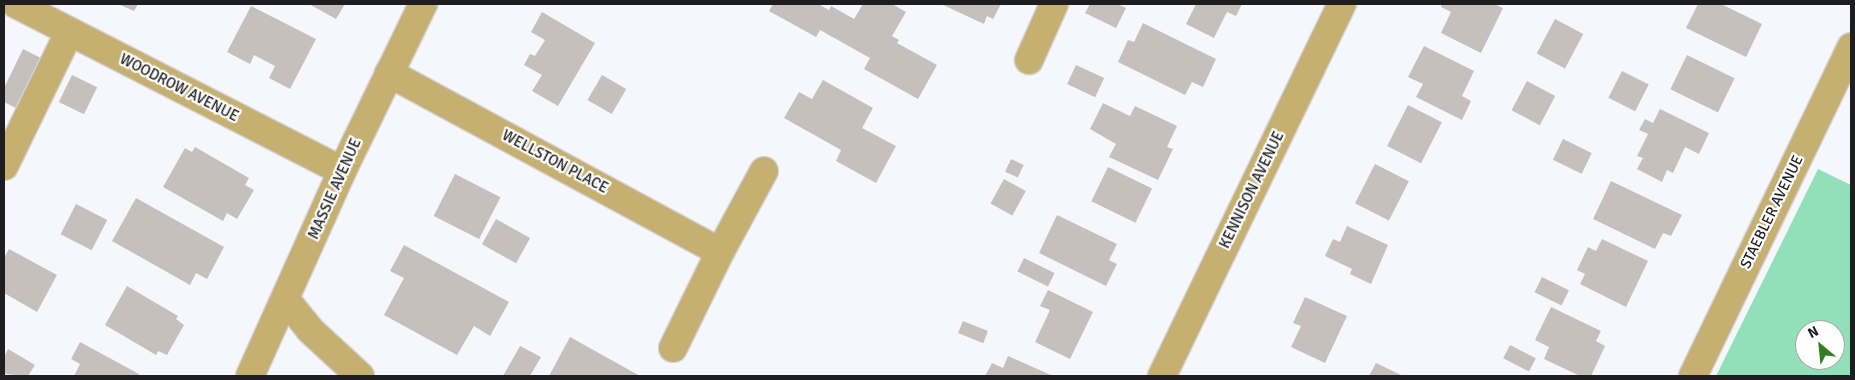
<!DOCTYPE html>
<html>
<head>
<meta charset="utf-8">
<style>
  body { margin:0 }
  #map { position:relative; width:1855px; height:380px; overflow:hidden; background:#f6f6fd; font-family:Signika,sans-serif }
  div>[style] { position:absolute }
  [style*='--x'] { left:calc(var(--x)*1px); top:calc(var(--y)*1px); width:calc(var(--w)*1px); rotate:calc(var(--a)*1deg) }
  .green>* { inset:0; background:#91e0b8 }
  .building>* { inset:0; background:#c5c0bc; transform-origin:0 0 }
  .roads { filter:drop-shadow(1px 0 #d3d3da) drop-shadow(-1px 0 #d3d3da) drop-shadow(0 1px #d3d3da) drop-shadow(0 -1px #d3d3da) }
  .minor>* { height:28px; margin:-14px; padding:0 14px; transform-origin:14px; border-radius:14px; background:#c5b071 }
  span { translate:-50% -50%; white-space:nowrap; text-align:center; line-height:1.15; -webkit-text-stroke:4.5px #fff; paint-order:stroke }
  .street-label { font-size:15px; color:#1e1e20 }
  .frame { position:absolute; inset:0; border:5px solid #1e1e20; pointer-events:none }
  .north { position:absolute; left:1795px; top:320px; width:50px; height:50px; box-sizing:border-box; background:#fff; border:1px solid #a5a5a6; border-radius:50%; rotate:332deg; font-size:14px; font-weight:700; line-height:20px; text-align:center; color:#1e1e20 }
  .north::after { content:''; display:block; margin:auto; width:18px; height:22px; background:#377d22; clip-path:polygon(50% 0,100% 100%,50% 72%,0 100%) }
</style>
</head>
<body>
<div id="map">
  <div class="green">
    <i style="clip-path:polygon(evenodd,1818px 169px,1851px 185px,1851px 376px,1716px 376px,1818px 169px,1805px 330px,1835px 330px,1835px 360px,1805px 360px,1805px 330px)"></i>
  </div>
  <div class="building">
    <i style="clip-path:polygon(118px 4px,138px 4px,134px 11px)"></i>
    <i style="clip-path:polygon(309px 4px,345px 4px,336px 19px)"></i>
    <i style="clip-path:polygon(773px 4px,818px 4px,829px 10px,831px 6px,854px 19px,863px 4px,892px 4px,906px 12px,892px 36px,899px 40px,897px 43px,937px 65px,918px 99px,864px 69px,870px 58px,820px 30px,816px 37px,769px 11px)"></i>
    <i style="clip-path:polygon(941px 4px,1001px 4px,993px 19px,987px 16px,984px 24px)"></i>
    <i style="clip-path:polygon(1090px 4px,1117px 4px,1126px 8px,1116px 28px,1085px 13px)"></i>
    <i style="clip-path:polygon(1196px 4px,1242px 4px,1236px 16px,1227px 12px,1214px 38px,1186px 24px)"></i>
    <i style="clip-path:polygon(1442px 4px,1494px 4px,1503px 8px,1481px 53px,1441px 33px,1451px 12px,1441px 7px)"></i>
    <i style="clip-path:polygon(1698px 4px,1721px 4px,1762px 24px,1746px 57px,1686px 28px)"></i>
    <i style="clip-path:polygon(251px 6px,316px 39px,290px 89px,269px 78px,275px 66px,254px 55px,250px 64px,227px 52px)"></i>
    <i style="clip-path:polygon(542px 12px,595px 43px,558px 106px,532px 91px,542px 75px,524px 65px,530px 54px,535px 56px,545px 40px,531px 32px)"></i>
    <i style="left:1555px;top:19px;width:32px;height:39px;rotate:28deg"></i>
    <i style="clip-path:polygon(1143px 23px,1216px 59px,1203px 87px,1192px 82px,1185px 95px,1118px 62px,1128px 40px,1134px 42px)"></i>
    <i style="clip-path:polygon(1424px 46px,1474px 71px,1462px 96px,1471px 101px,1462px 120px,1416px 97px,1423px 84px,1408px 77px)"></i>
    <i style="clip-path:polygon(23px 49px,45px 60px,20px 110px,4px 102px,4px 88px)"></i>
    <i style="left:1687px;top:55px;width:53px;height:38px;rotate:26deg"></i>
    <i style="left:1076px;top:65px;width:31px;height:21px;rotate:25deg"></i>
    <i style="left:1622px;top:71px;width:30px;height:30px;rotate:27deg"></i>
    <i style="left:72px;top:75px;width:28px;height:30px;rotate:26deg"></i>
    <i style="left:602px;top:75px;width:28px;height:29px;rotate:30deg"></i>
    <i style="clip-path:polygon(823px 80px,873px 108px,862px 128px,896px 146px,876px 183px,836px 161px,841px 150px,784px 118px,799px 92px,812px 99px)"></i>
    <i style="left:1527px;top:81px;width:32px;height:33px;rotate:28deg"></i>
    <i style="clip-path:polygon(1103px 103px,1130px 116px,1135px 106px,1177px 126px,1167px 147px,1173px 149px,1158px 180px,1109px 157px,1116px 144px,1090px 129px)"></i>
    <i style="left:1408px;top:105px;width:38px;height:46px;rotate:27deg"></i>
    <i style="clip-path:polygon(1660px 109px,1709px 133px,1699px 154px,1685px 147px,1673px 173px,1667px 170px,1662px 182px,1637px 169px,1643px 158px,1637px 156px,1648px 134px,1639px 130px,1645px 119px,1653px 123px)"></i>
    <i style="left:1563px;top:139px;width:32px;height:23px;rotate:26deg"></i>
    <i style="clip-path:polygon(195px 147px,249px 178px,245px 185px,254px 190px,237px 219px,227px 213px,223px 221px,163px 187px,185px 148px,192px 152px)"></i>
    <i style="left:1011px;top:159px;width:14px;height:14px;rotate:25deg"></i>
    <i style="left:1375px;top:164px;width:38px;height:44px;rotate:27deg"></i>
    <i style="left:1108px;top:167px;width:49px;height:38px;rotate:26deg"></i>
    <i style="left:455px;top:174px;width:51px;height:47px;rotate:27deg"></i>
    <i style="left:1004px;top:179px;width:25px;height:28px;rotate:29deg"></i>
    <i style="clip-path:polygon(1611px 181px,1682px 215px,1671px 236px,1663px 233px,1655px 249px,1593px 219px)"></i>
    <i style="clip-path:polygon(136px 198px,224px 247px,207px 279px,196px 273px,190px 285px,112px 241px)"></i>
    <i style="left:76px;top:204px;width:35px;height:34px;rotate:27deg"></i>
    <i style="clip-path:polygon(1057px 215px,1117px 244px,1109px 260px,1117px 264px,1106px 286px,1039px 253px)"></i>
    <i style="left:496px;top:219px;width:39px;height:29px;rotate:29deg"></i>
    <i style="clip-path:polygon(1347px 226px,1388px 245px,1371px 284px,1350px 274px,1352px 269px,1325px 256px,1333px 239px,1340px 242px)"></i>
    <i style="clip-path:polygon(1602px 239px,1648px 261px,1626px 307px,1580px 284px,1585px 274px,1577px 270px,1588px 247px,1596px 251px)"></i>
    <i style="clip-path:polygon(404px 245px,509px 302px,490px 336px,474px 326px,457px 355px,384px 315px,404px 278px,390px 271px)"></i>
    <i style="clip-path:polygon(9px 249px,57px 275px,37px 312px,4px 293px,4px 258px)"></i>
    <i style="left:1024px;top:258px;width:34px;height:15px;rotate:26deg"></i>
    <i style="left:1542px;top:277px;width:30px;height:17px;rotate:26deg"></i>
    <i style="clip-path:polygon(127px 286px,178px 316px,176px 319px,184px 325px,167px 355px,158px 351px,156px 355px,105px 325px)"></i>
    <i style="clip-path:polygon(1048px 290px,1093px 312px,1070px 359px,1035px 342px,1050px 310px,1040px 306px)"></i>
    <i style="clip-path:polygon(1305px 297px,1347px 316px,1325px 363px,1291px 347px,1301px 326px,1293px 323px)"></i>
    <i style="clip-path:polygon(1551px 307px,1601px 331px,1596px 341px,1605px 346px,1591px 376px,1580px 376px,1544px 359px,1549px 347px,1535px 340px)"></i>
    <i style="left:963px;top:321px;width:27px;height:13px;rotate:22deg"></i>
    <i style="clip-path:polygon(570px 337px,640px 376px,549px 376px)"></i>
    <i style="clip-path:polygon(80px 342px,139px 374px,138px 376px,74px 376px,80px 364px,71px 359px)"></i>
    <i style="left:1510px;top:345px;width:29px;height:15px;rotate:27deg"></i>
    <i style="clip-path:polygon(520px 346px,541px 357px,530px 376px,503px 376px)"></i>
    <i style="clip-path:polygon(8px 349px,35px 365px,28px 376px,4px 374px,4px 357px)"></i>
    <i style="clip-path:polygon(1008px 356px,1053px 376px,985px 376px,992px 363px,1003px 368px)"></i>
    <i style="clip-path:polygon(1376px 363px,1403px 376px,1369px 376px)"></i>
  </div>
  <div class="roads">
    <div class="minor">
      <i style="--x:16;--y:4;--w:366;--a:27.1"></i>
      <i style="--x:1029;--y:60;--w:61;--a:-65.9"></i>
      <i style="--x:389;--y:73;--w:376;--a:28.4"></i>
      <i style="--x:4;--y:166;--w:148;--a:-64"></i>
      <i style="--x:286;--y:300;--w:38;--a:51"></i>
      <i style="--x:310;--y:330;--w:68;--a:42.6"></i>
      <i style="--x:673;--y:348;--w:107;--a:-63.9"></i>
      <i style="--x:720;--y:252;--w:92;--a:-61.5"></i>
      <i style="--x:250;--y:376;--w:225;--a:-65.8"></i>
      <i style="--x:342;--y:171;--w:186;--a:-64.1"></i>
      <i style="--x:1162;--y:376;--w:413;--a:-64.2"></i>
      <i style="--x:1693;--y:376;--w:365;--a:-64.3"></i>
    </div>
  </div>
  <div class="street-label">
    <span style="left:179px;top:88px;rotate:27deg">WOODROW AVENUE</span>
    <span style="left:555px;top:162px;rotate:28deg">WELLSTON PLACE</span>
    <span style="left:335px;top:189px;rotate:-66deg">MASSIE AVENUE</span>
    <span style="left:1252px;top:190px;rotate:-64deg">KENNISON AVENUE</span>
    <span style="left:1772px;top:212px;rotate:-64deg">STAEBLER AVENUE</span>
  </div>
  <div class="frame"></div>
  <div class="north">N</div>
</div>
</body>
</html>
